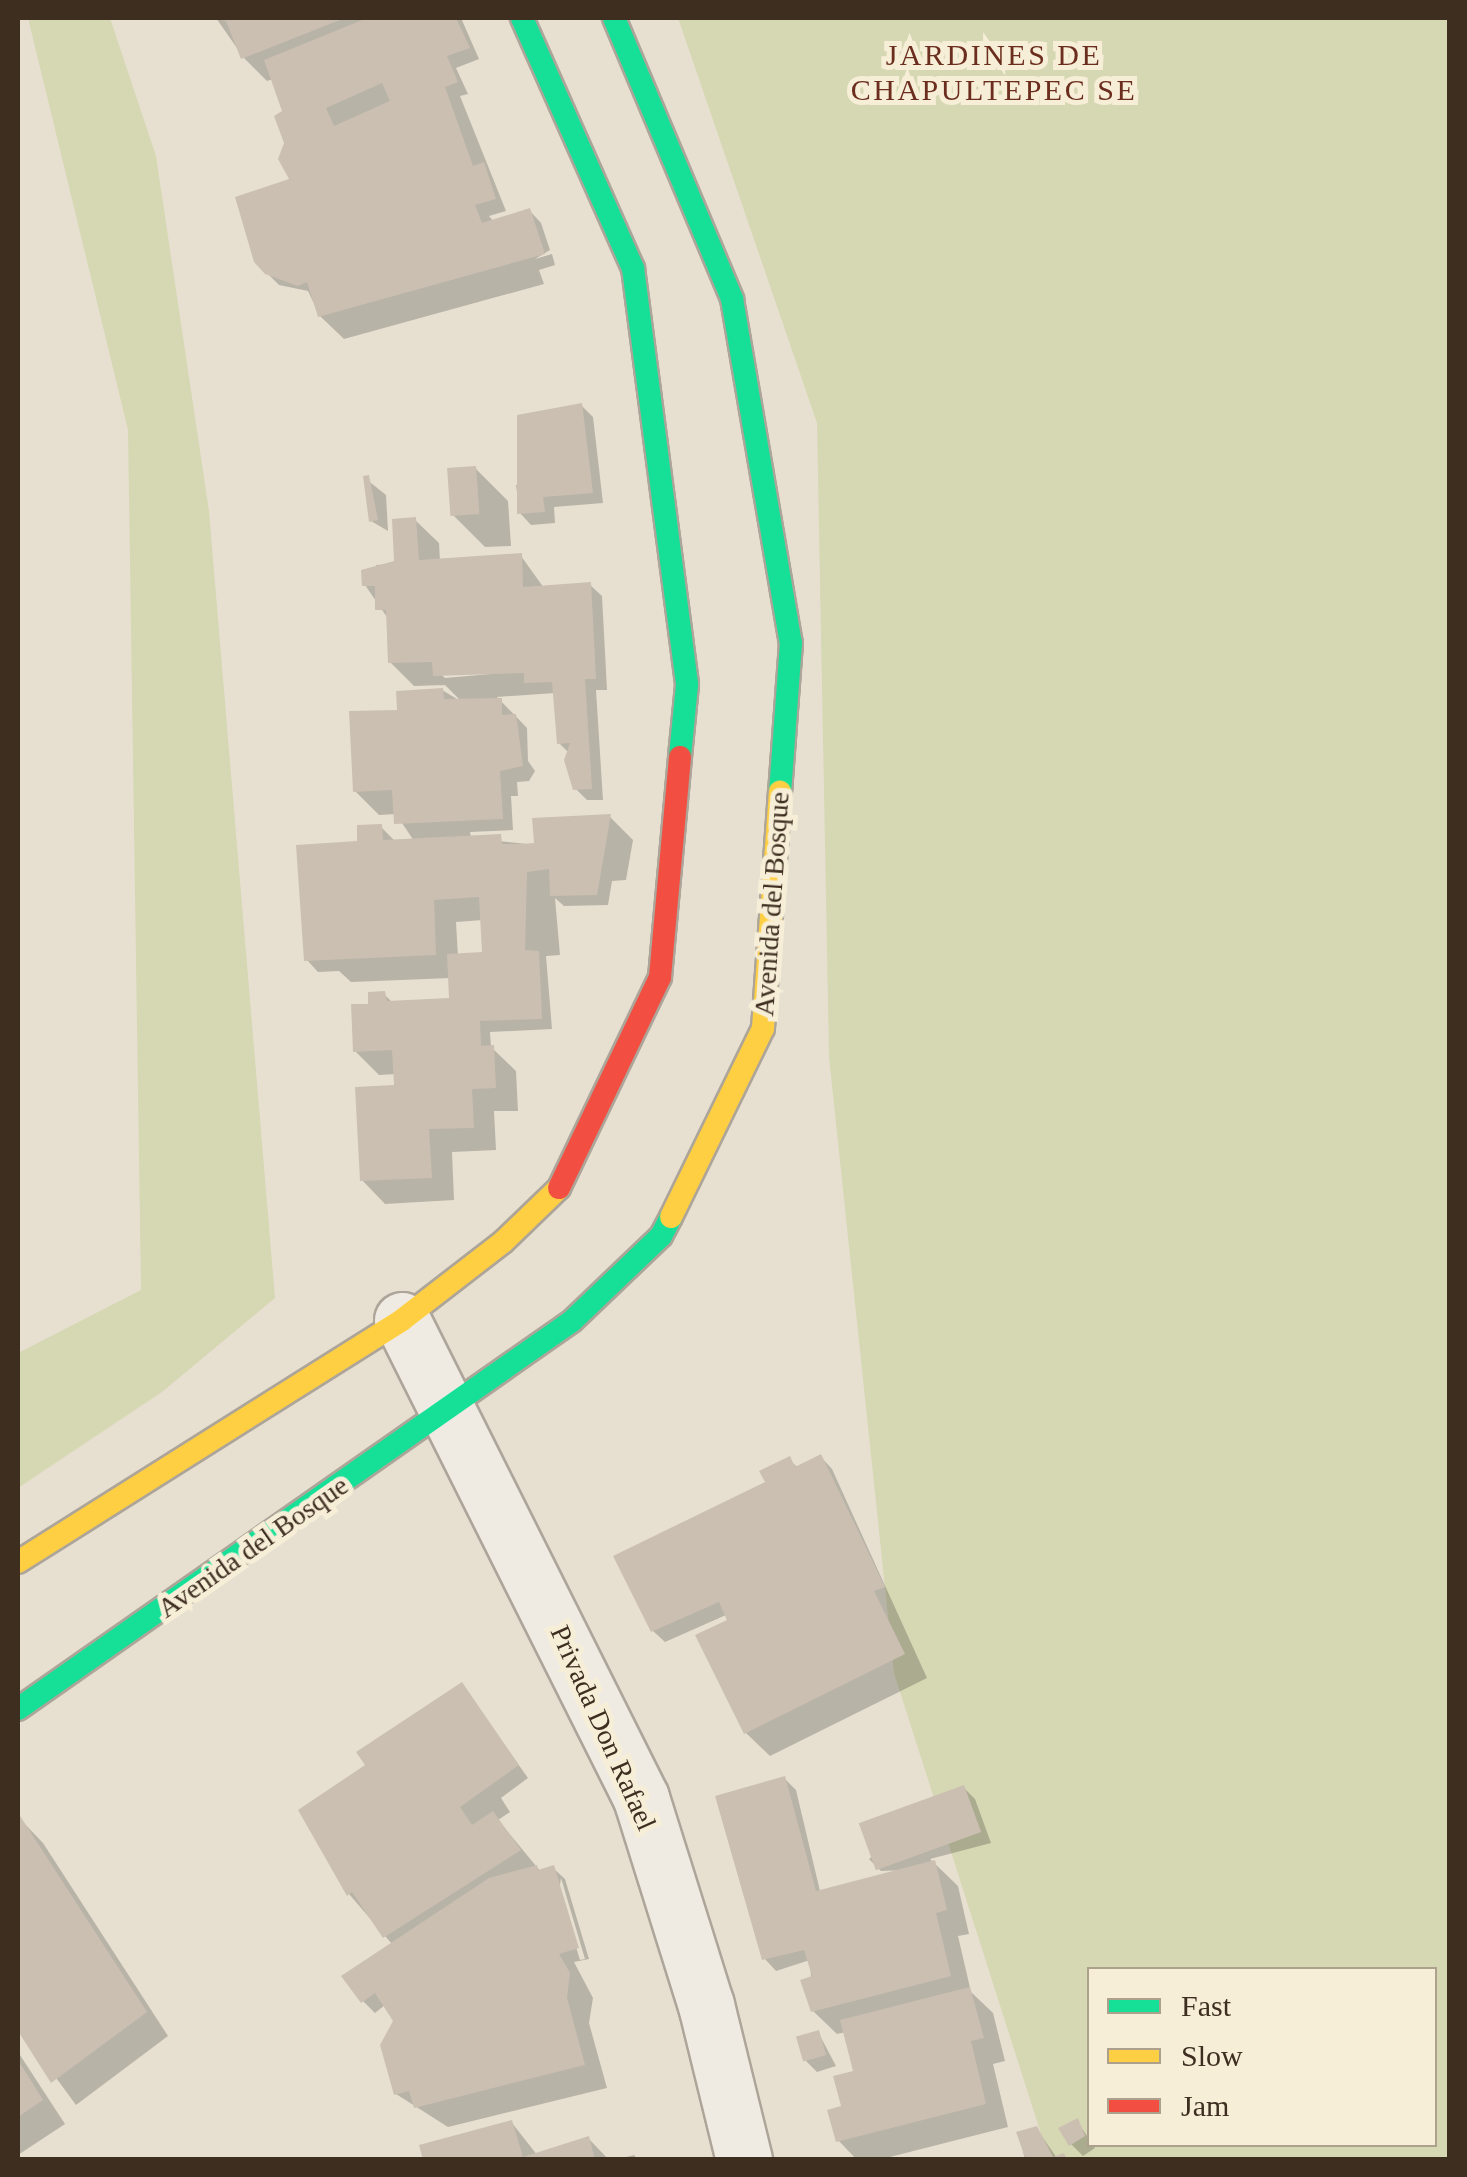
<!DOCTYPE html>
<html>
<head>
<meta charset="utf-8">
<style>
  body { margin:0 }
  #map { position:relative; width:1467px; height:2177px; overflow:hidden; background:#e7e0d1; font-family:Georgia,serif }
  div>[style] { position:absolute }
  [style*='--x'] { left:calc(var(--x)*1px); top:calc(var(--y)*1px); width:calc(var(--w)*1px); rotate:calc(var(--a)*1deg) }
  .green>* { inset:0; background:#d6d7b3 }
  .shadow>* { inset:0; background:#0003 }
  .building>* { inset:0; background:#cbbfb2; transform-origin:0 0 }
  .roads { filter:drop-shadow(2px 0 #ada599) drop-shadow(-2px 0 #ada599) drop-shadow(0 2px #ada599) drop-shadow(0 -2px #ada599) }
  .street>* { height:55px; margin:-27.5px; padding:0 27.5px; transform-origin:27.5px; border-radius:27.5px; background:#efebe3 }
  .fast>* { height:22px; margin:-11px; padding:0 11px; transform-origin:11px; border-radius:11px; background:#16e098 }
  .slow>* { height:22px; margin:-11px; padding:0 11px; transform-origin:11px; border-radius:11px; background:#ffcf43 }
  .jam>* { height:22px; margin:-11px; padding:0 11px; transform-origin:11px; border-radius:11px; background:#f24e42 }
  span { translate:-50% -50%; white-space:nowrap; text-align:center; line-height:1.15; -webkit-text-stroke:10px #f7eed8; paint-order:stroke }
  .street-label { font-size:28px; color:#3d2e20 }
  .neighbourhood-label { font-size:30px; color:#6b2e1e; letter-spacing:2.5px }
  .frame { position:absolute; inset:0; border:20px solid #3d2e20; pointer-events:none }
  .legend { position:absolute; left:1087px; top:1967px; width:350px; height:180px; box-sizing:border-box; background:#f7eed8; border:2px solid #ada18e; margin:0; padding:12px 18px; list-style:none; font-size:30px; color:#3d2e20 }
  .legend li { display:flex; align-items:center; gap:20px; height:50px }
  .legend b { width:50px; border:2px solid #ada18e }
</style>
</head>
<body>
<div id="map">
  <div class="green">
    <i style="clip-path:polygon(28px 18px,110px 18px,156px 156px,209px 511px,275px 1298px,162px 1392px,18px 1488px,18px 1353px,141px 1290px,128px 430px)"></i>
    <i style="clip-path:polygon(evenodd,678px 18px,1449px 18px,1449px 2159px,1049px 2159px,894px 1673px,829px 1057px,817px 423px,678px 18px,1090px 1970px,1434px 1970px,1434px 2144px,1090px 2144px,1090px 1970px)"></i>
  </div>
  <div class="shadow">
    <i style="clip-path:polygon(216px 18px,461px 18px,479px 59px,456px 68px,468px 94px,460px 96px,506px 211px,489px 216px,494px 222px,530px 211px,541px 223px,550px 250px,535px 259px,552px 254px,555px 265px,539px 270px,544px 284px,344px 339px,320px 316px,308px 291px,279px 285px,267px 273px,290px 181px,285px 112px,273px 79px,267px 81px,244px 58px)"></i>
    <i style="clip-path:polygon(582px 406px,593px 417px,603px 503px,554px 507px,555px 523px,531px 525px,520px 513px,516px 485px,523px 484px)"></i>
    <i style="clip-path:polygon(475px 468px,508px 501px,511px 546px,485px 547px,452px 514px)"></i>
    <i style="clip-path:polygon(366px 479px,386px 495px,388px 531px,371px 521px)"></i>
    <i style="clip-path:polygon(evenodd,415px 520px,439px 543px,440px 561px,521px 556px,544px 588px,590px 585px,602px 596px,607px 690px,596px 690px,603px 800px,587px 800px,575px 788px,569px 753px,559px 743px,555px 693px,497px 697px,527px 728px,528px 761px,535px 771px,529px 781px,517px 782px,518px 796px,511px 796px,513px 830px,470px 832px,471px 838px,537px 845px,610px 817px,633px 840px,626px 880px,612px 881px,608px 905px,564px 906px,555px 898px,560px 955px,546px 956px,552px 1029px,490px 1032px,491px 1047px,516px 1071px,518px 1111px,494px 1111px,496px 1150px,452px 1152px,454px 1200px,385px 1204px,362px 1180px,397px 1088px,396px 1074px,379px 1075px,355px 1051px,370px 1006px,384px 994px,393px 1003px,452px 1000px,451px 978px,351px 982px,339px 971px,318px 972px,307px 960px,356px 843px,381px 827px,396px 842px,414px 841px,396px 814px,379px 815px,355px 791px,400px 712px,442px 690px,462px 702px,445px 685px,414px 686px,390px 662px,389px 620px,365px 585px,376px 575px,376px 565px,397px 564px,415px 520px,535px 670px,445px 678px,440px 673px,535px 670px,415px 520px,483px 920px,485px 955px,458px 956px,456px 922px,483px 920px)"></i>
    <i style="clip-path:polygon(821px 1457px,832px 1469px,927px 1678px,770px 1756px,746px 1733px,726px 1615px,665px 1642px,653px 1631px,789px 1459px,798px 1468px)"></i>
    <i style="clip-path:polygon(evenodd,462px 1685px,528px 1778px,501px 1798px,510px 1812px,498px 1820px,541px 1872px,553px 1868px,565px 1879px,589px 1959px,574px 1962px,593px 1998px,589px 2023px,607px 2088px,448px 2127px,396px 2094px,400px 2025px,385px 2005px,375px 2013px,363px 2001px,392px 1944px,349px 1894px,368px 1766px,462px 1685px,561px 1878px,585px 1959px,580px 1960px,559px 1892px,561px 1878px)"></i>
    <i style="clip-path:polygon(785px 1779px,796px 1790px,820px 1891px,907px 1870px,881px 1871px,869px 1859px,964px 1788px,975px 1799px,991px 1843px,930px 1859px,958px 1886px,969px 1934px,958px 1936px,971px 1992px,993px 2013px,1005px 2061px,993px 2064px,1008px 2127px,878px 2160px,857px 2160px,838px 2140px,856px 2073px,846px 2032px,837px 2034px,813px 2011px,810px 1960px,776px 1971px,765px 1959px)"></i>
    <i style="clip-path:polygon(20px 1819px,43px 1843px,168px 2036px,76px 2105px,18px 2026px)"></i>
    <i style="clip-path:polygon(818px 2032px,836px 2066px,817px 2072px,806px 2061px)"></i>
    <i style="clip-path:polygon(18px 2052px,65px 2124px,18px 2155px)"></i>
    <i style="clip-path:polygon(1077px 2121px,1095px 2148px,1083px 2156px,1071px 2144px)"></i>
    <i style="clip-path:polygon(512px 2123px,538px 2156px,589px 2139px,609px 2160px,425px 2160px)"></i>
    <i style="clip-path:polygon(1036px 2128px,1057px 2158px,1067px 2160px,1025px 2160px,1019px 2134px)"></i>
    <i style="clip-path:polygon(634px 2155px,638px 2160px,618px 2160px,618px 2159px)"></i>
  </div>
  <div class="building">
    <i style="clip-path:polygon(213px 18px,345px 18px,241px 59px,226px 21px)"></i>
    <i style="clip-path:polygon(evenodd,367px 18px,456px 18px,470px 48px,447px 56px,458px 82px,445px 87px,473px 166px,484px 162px,496px 199px,475px 205px,482px 223px,530px 208px,545px 254px,318px 317px,307px 282px,298px 286px,265px 274px,254px 262px,235px 197px,289px 179px,278px 159px,284px 143px,274px 116px,282px 111px,264px 60px,367px 18px,382px 83px,390px 101px,334px 126px,326px 108px,382px 83px)"></i>
    <i style="clip-path:polygon(582px 403px,593px 493px,543px 497px,545px 512px,517px 514px,517px 415px)"></i>
    <i style="left:476px;top:466px;width:48px;height:29px;rotate:86deg"></i>
    <i style="clip-path:polygon(369px 475px,378px 520px,369px 522px,363px 476px)"></i>
    <i style="clip-path:polygon(416px 517px,419px 560px,522px 553px,523px 587px,591px 582px,596px 679px,585px 679px,592px 789px,573px 790px,564px 760px,570px 743px,557px 744px,552px 682px,524px 683px,524px 673px,433px 676px,432px 662px,388px 663px,386px 610px,375px 610px,375px 586px,362px 586px,361px 570px,394px 561px,392px 519px)"></i>
    <i style="clip-path:polygon(443px 688px,444px 699px,502px 698px,502px 715px,516px 714px,523px 766px,500px 771px,503px 819px,394px 824px,392px 790px,353px 792px,349px 711px,397px 710px,396px 691px)"></i>
    <i style="clip-path:polygon(611px 814px,597px 895px,550px 896px,549px 869px,527px 872px,525px 950px,539px 951px,542px 1019px,480px 1021px,481px 1046px,494px 1045px,496px 1088px,472px 1089px,474px 1128px,429px 1129px,432px 1178px,360px 1181px,355px 1087px,394px 1085px,392px 1050px,353px 1052px,351px 1004px,368px 1004px,368px 992px,385px 991px,387px 1001px,449px 998px,447px 954px,482px 952px,479px 897px,434px 900px,436px 955px,304px 961px,296px 845px,357px 841px,357px 825px,382px 824px,383px 840px,501px 834px,502px 844px,522px 844px,534px 843px,532px 818px)"></i>
    <i style="clip-path:polygon(821px 1454px,885px 1587px,874px 1591px,905px 1654px,744px 1734px,695px 1635px,727px 1620px,719px 1602px,651px 1632px,613px 1556px,765px 1482px,759px 1471px,790px 1456px,795px 1467px)"></i>
    <i style="clip-path:polygon(462px 1682px,519px 1765px,460px 1807px,472px 1825px,493px 1811px,521px 1850px,383px 1938px,352px 1892px,347px 1896px,298px 1810px,365px 1765px,356px 1752px)"></i>
    <i style="clip-path:polygon(785px 1776px,816px 1891px,935px 1860px,947px 1910px,936px 1913px,951px 1976px,811px 2012px,800px 1980px,812px 1976px,804px 1950px,762px 1960px,715px 1796px)"></i>
    <i style="left:964px;top:1785px;width:50px;height:112px;rotate:70deg"></i>
    <i style="clip-path:polygon(20px 1816px,147px 2012px,51px 2083px,18px 2031px)"></i>
    <i style="clip-path:polygon(537px 1865px,538px 1870px,554px 1865px,579px 1948px,559px 1954px,570px 1973px,567px 1998px,585px 2065px,414px 2108px,409px 2091px,394px 2095px,380px 2045px,393px 2021px,375px 1993px,361px 2003px,341px 1976px,489px 1878px)"></i>
    <i style="clip-path:polygon(970px 1987px,984px 2038px,971px 2041px,986px 2104px,836px 2142px,827px 2110px,841px 2106px,833px 2076px,853px 2071px,840px 2020px)"></i>
    <i style="left:819px;top:2030px;width:26px;height:24px;rotate:74deg"></i>
    <i style="clip-path:polygon(18px 2060px,43px 2100px,18px 2117px)"></i>
    <i style="clip-path:polygon(1078px 2118px,1085px 2136px,1069px 2146px,1058px 2128px)"></i>
    <i style="clip-path:polygon(512px 2120px,523px 2157px,589px 2136px,595px 2160px,423px 2160px,419px 2145px)"></i>
    <i style="clip-path:polygon(1037px 2126px,1053px 2157px,1064px 2153px,1067px 2160px,1026px 2160px,1016px 2132px)"></i>
  </div>
  <div class="roads">
    <div class="street">
      <i style="--x:402;--y:1320;--w:534;--a:63.43"></i>
      <i style="--x:641;--y:1798;--w:217;--a:72.6"></i>
      <i style="--x:706;--y:2005;--w:160;--a:76.2"></i>
    </div>
    <div class="fast">
      <i style="--x:522;--y:18;--w:274;--a:66.1"></i>
      <i style="--x:633;--y:268;--w:420;--a:82.6"></i>
      <i style="--x:687;--y:685;--w:72;--a:95.6"></i>
      <i style="--x:614;--y:18;--w:305;--a:67.2"></i>
      <i style="--x:732;--y:299;--w:349;--a:80.3"></i>
      <i style="--x:791;--y:643;--w:149;--a:94.2"></i>
      <i style="--x:18;--y:1709;--w:676;--a:-35.01"></i>
      <i style="--x:572;--y:1321;--w:123;--a:-43.7"></i>
      <i style="--x:661;--y:1236;--w:21;--a:-62"></i>
    </div>
    <div class="slow">
      <i style="--x:671;--y:1217;--w:210;--a:-64"></i>
      <i style="--x:763;--y:1028;--w:237;--a:-85.9"></i>
      <i style="--x:18;--y:1562;--w:454;--a:-32.2"></i>
      <i style="--x:402;--y:1320;--w:128;--a:-37.7"></i>
      <i style="--x:503;--y:1242;--w:78;--a:-44"></i>
    </div>
    <div class="jam">
      <i style="--x:559;--y:1188;--w:234;--a:-64.4"></i>
      <i style="--x:660;--y:977;--w:221;--a:-84.8"></i>
    </div>
  </div>
  <div class="street-label">
    <span style="left:772px;top:904px;rotate:-86deg">Avenida del Bosque</span>
    <span style="left:253px;top:1547px;rotate:-35deg">Avenida del Bosque</span>
    <span style="left:603px;top:1728px;rotate:66deg">Privada Don Rafael</span>
  </div>
  <div class="neighbourhood-label">
    <span style="left:994px;top:72px">JARDINES DE<br>CHAPULTEPEC SE</span>
  </div>
  <div class="frame"></div>
  <ul class="legend">
  <li><b style="height:12px;background:#16e098"></b>Fast</li>
  <li><b style="height:12px;background:#ffcf43"></b>Slow</li>
  <li><b style="height:12px;background:#f24e42"></b>Jam</li>
  </ul>
</div>
</body>
</html>
